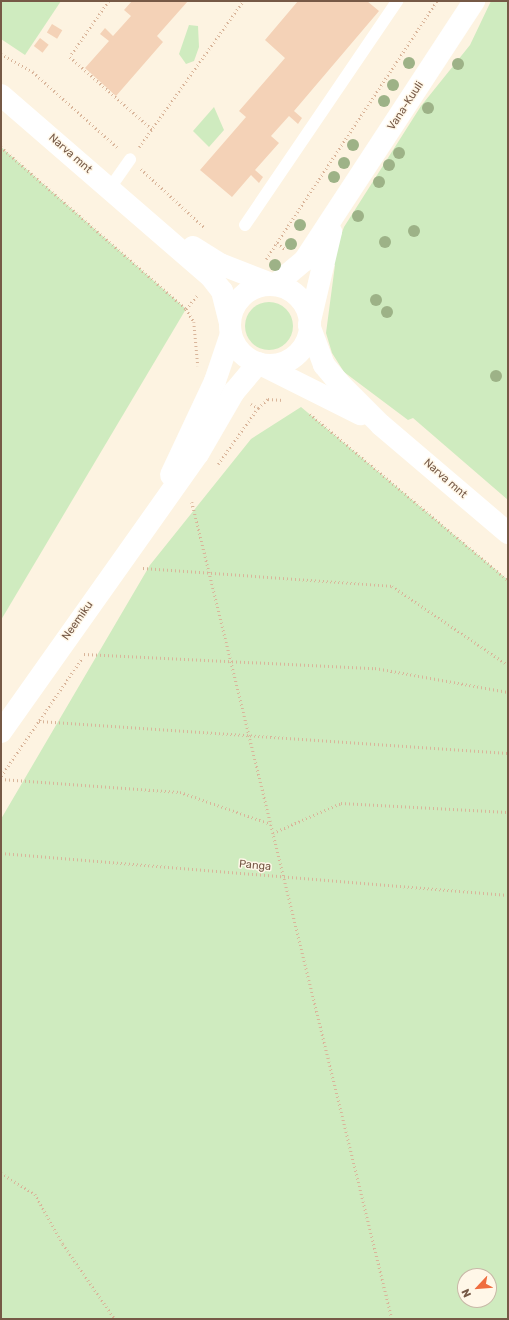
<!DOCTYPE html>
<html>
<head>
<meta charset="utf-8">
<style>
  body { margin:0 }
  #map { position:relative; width:509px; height:1320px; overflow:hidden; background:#fdf3e1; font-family:Rubik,sans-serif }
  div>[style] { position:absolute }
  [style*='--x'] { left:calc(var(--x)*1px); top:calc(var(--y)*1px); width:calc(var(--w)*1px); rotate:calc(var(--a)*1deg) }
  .green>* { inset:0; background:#cfebbf }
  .round { border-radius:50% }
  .building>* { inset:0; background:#f4d2b7; transform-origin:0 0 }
  .path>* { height:2.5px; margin-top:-1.25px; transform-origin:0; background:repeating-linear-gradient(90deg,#d9b59a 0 1px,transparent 0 4px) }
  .service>* { height:12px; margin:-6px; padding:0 6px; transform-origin:6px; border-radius:6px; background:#fff }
  .minor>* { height:22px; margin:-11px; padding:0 11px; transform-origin:11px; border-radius:11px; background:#fff }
  .tertiary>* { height:22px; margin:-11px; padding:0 11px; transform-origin:11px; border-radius:11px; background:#fff }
  .secondary>* { height:22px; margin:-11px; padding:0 11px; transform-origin:11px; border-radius:11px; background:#fff }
  .secondary>.ring { margin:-11px; padding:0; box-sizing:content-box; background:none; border:22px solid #fff; border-radius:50% }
  .trees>* { width:12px; height:12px; margin:-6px; border-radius:50%; background:#9db287 }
  span { translate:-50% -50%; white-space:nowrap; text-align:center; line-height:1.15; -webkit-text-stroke:3px #fff7e8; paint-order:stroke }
  .street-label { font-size:11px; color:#765946 }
  .frame { position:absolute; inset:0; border:2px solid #765946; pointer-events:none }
  .north { position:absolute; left:457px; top:1268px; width:40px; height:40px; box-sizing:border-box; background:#fff7e8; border:1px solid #c8b8a7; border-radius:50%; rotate:244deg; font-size:11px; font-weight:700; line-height:16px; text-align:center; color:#765946 }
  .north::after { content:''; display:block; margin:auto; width:14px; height:18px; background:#ef6d3f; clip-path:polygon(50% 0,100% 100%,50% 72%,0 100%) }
</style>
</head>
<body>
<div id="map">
  <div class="green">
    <i style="clip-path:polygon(1px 1px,61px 1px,25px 55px,1px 39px)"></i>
    <i style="clip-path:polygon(491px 1px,508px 1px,508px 500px,413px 418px,408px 420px,344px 372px,332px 353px,326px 333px,335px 265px,331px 263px,344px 227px,421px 106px,470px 45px)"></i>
    <i style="clip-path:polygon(189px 25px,198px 26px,199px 47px,194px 61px,186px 64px,179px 54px)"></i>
    <i style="clip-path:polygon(214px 107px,224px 130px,209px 147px,193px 131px)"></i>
    <i style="clip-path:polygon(1px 147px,186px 309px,1px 620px)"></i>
    <i class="round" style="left:245px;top:302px;width:48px;height:48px"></i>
    <i style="clip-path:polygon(evenodd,301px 407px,508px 580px,508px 1319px,1px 1319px,1px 819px,150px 565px,251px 439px,301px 407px,465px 1276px,489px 1276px,489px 1300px,465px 1300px,465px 1276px)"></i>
  </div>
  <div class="building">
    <i style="clip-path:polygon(132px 1px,188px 1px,157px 36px,163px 42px,116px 96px,85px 68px,109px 41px,100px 34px,105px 28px,113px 36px,131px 16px,124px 10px)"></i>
    <i style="clip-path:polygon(298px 1px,367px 1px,379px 11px,294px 111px,302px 118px,298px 124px,289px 116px,271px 136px,279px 143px,255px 170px,263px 177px,259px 183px,251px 175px,232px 197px,200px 170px,246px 117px,239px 111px,285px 58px,265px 40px)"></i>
    <i style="left:52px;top:24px;width:12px;height:10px;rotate:31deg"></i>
    <i style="left:40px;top:38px;width:11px;height:10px;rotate:38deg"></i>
  </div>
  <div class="path">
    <i style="--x:109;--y:1;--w:68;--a:124.9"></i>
    <i style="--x:70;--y:57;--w:111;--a:41.3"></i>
    <i style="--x:1;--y:54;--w:37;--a:29"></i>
    <i style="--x:33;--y:72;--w:114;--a:41.8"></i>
    <i style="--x:1;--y:147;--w:246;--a:41.2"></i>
    <i style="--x:186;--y:309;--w:15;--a:58"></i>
    <i style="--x:194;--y:322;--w:44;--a:84.8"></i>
    <i style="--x:139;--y:147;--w:179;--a:-54.5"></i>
    <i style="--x:141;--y:169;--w:87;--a:42.7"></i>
    <i style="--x:277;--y:243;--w:10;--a:37"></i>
    <i style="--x:266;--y:259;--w:310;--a:-56.5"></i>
    <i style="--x:186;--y:309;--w:19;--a:-51"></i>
    <i style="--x:251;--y:404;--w:8;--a:30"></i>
    <i style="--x:258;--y:408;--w:13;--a:-42"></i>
    <i style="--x:268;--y:399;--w:15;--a:4"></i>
    <i style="--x:310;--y:414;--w:258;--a:40"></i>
    <i style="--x:218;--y:464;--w:69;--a:-54.5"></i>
    <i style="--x:192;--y:502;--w:841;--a:76.24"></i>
    <i style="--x:143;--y:568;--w:250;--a:4.1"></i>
    <i style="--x:392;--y:586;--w:140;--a:34.3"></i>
    <i style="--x:84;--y:654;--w:291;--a:2.8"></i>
    <i style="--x:375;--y:668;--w:135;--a:10.2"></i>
    <i style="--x:39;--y:721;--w:470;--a:3.9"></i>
    <i style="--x:1;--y:776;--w:143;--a:-55.5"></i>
    <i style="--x:1;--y:779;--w:179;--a:4.2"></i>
    <i style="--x:180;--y:792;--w:96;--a:19.4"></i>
    <i style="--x:273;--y:833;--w:74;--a:-23.8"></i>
    <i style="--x:341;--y:803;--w:167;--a:3.1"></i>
    <i style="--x:1;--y:853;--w:509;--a:4.74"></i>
    <i style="--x:1;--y:1173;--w:40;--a:32"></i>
    <i style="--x:35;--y:1194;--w:57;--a:60.8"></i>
    <i style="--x:63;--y:1244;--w:91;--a:55.3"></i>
  </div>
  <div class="service">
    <i style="--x:110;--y:188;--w:35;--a:-55"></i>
    <i style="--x:245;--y:225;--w:271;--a:-55.8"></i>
  </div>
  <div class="minor">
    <i style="--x:171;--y:475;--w:104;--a:-64.9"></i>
    <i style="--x:215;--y:381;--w:50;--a:-71.2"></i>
    <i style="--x:1;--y:732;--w:341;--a:-54.7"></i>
    <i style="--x:198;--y:454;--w:72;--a:-59.9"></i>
    <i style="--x:234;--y:392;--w:38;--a:-50"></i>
  </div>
  <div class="tertiary">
    <i style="--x:275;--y:285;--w:38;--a:-40"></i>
    <i style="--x:304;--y:261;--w:311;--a:-56.8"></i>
    <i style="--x:309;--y:325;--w:96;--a:-76.7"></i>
  </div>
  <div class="secondary">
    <i style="--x:1;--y:95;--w:278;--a:40.9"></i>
    <i style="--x:211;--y:277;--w:18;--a:52"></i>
    <i style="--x:222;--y:291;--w:33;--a:76"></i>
    <i style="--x:193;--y:247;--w:32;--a:32"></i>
    <i style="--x:220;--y:264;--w:58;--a:21.3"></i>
    <i class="ring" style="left:230px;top:285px;width:58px;height:58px"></i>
    <i style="--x:309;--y:325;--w:43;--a:69.4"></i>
    <i style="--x:324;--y:365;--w:23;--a:50"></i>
    <i style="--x:339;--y:383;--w:59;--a:45"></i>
    <i style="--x:381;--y:425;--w:167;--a:40.4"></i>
    <i style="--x:262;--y:365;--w:110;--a:26.6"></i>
  </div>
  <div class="trees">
    <i style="left:409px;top:63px"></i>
    <i style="left:458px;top:64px"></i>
    <i style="left:393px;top:85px"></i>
    <i style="left:384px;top:101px"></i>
    <i style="left:428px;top:108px"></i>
    <i style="left:353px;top:145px"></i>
    <i style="left:399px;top:153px"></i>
    <i style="left:344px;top:163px"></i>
    <i style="left:389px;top:165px"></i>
    <i style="left:334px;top:177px"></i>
    <i style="left:379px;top:182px"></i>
    <i style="left:358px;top:216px"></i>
    <i style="left:300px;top:225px"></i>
    <i style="left:414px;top:231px"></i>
    <i style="left:385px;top:242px"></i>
    <i style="left:291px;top:244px"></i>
    <i style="left:275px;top:265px"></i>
    <i style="left:376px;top:300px"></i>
    <i style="left:387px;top:312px"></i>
    <i style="left:496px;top:376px"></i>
  </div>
  <div class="street-label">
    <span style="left:406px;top:106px;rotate:-57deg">Vana-Kuuli</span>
    <span style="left:70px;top:154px;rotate:41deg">Narva mnt</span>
    <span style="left:445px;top:479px;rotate:41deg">Narva mnt</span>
    <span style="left:78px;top:621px;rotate:-55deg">Neemiku</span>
    <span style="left:255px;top:866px;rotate:5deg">Panga</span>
  </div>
  <div class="frame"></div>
  <div class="north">N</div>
</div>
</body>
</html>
